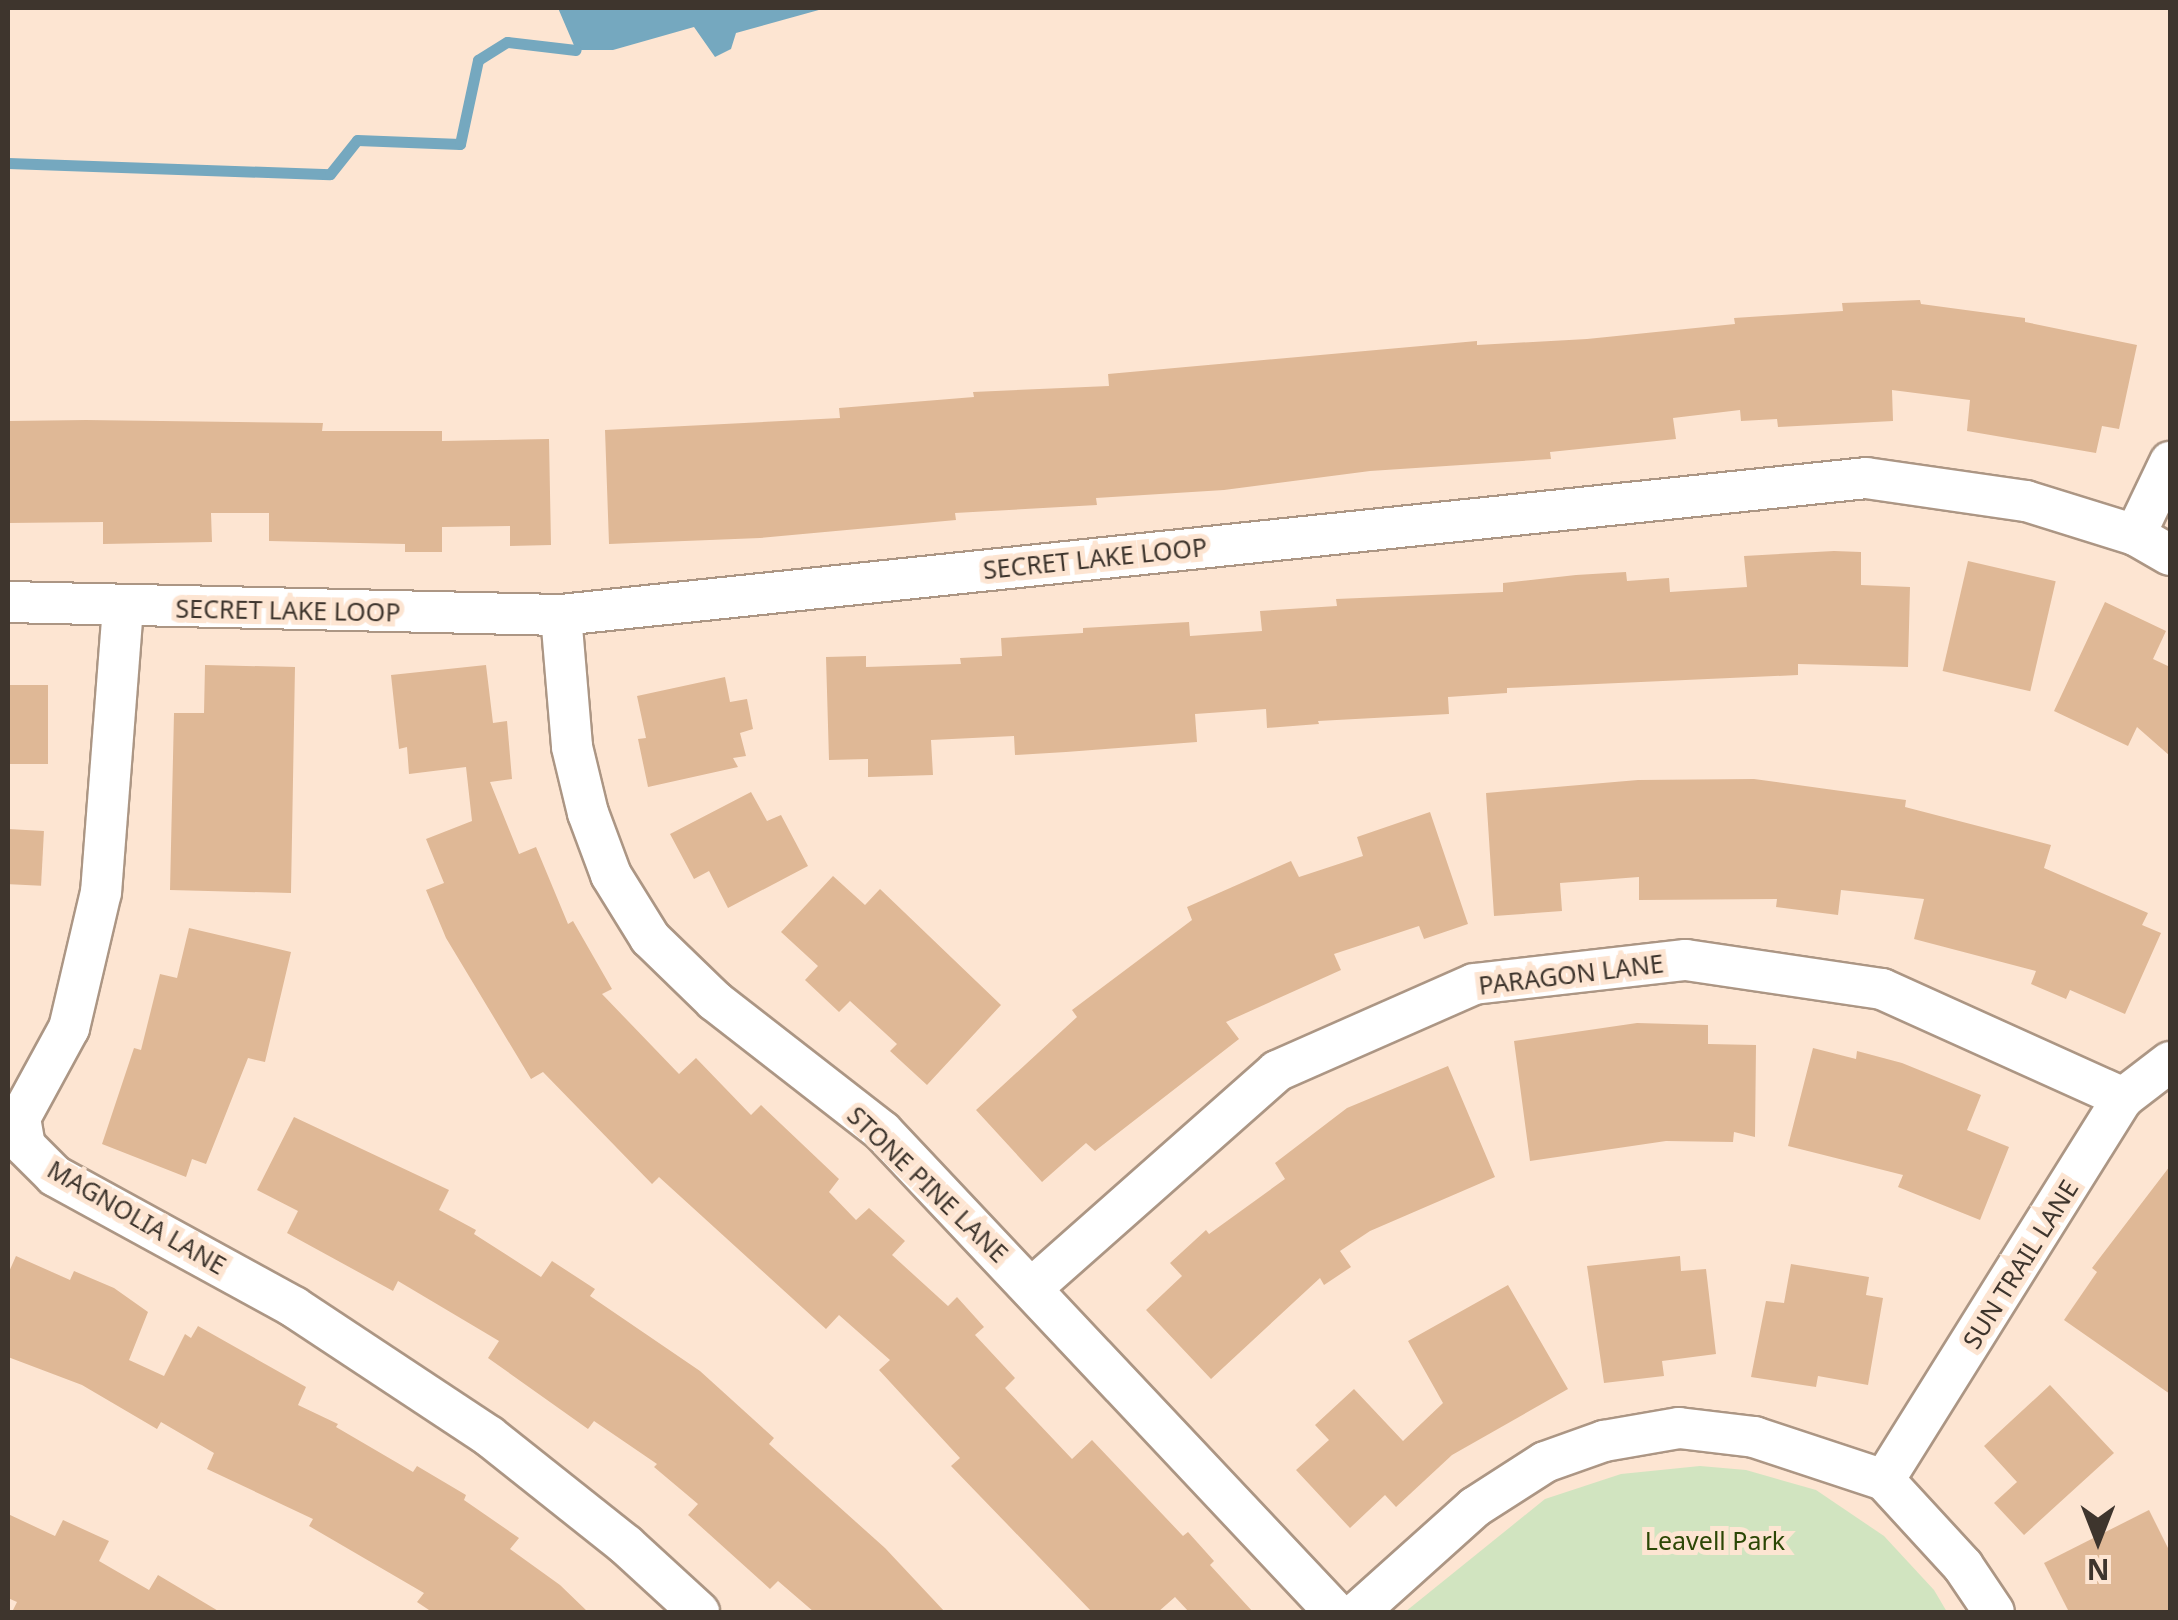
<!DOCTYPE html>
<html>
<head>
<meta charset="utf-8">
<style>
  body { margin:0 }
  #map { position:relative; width:2178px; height:1620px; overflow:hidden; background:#fde5d2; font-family:"Noto Sans",sans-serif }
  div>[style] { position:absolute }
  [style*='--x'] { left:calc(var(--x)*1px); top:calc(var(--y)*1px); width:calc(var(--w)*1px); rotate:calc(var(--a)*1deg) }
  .green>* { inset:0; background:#d1e4c0 }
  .water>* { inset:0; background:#75a8bf }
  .stream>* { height:11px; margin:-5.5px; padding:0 5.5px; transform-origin:5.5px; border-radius:5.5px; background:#75a8bf }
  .building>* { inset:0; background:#dfb896; transform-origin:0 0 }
  .roads { filter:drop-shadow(2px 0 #ac9684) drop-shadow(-2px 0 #ac9684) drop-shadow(0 2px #ac9684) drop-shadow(0 -2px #ac9684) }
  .minor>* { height:40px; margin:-20px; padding:0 20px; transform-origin:20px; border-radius:20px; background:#fff }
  span { translate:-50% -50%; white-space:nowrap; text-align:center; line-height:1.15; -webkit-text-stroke:10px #fde5d2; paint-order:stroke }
  .street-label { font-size:25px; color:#3e352d }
  .park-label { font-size:25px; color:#2c4705 }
  .frame { position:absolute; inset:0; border:10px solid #3e352d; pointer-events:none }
  .north { position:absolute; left:2048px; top:1490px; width:100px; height:100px; -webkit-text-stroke:8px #fde5d2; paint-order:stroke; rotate:180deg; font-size:28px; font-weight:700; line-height:40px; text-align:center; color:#3e352d }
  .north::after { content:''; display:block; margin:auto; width:35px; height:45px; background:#3e352d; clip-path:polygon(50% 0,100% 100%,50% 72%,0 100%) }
</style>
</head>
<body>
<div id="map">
  <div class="green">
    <i style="clip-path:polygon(1700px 1466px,1746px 1470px,1816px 1490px,1884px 1536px,1934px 1590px,1947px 1612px,1405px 1612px,1545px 1499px,1621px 1474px)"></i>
  </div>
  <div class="water">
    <i style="clip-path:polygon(558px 8px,826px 8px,736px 33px,731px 49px,715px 57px,694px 27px,613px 50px,576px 50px)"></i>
  </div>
  <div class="stream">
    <i style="--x:8;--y:163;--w:322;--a:2"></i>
    <i style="--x:330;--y:174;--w:43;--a:-51.5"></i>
    <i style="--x:357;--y:140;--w:103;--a:2.2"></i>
    <i style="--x:460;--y:144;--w:86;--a:-77.9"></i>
    <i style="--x:478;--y:60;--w:34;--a:-32"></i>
    <i style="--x:507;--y:42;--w:69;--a:6.6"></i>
  </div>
  <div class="building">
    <i style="clip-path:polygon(1920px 300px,1921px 304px,2025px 318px,2025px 322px,2137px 345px,2119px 429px,2102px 426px,2096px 453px,1967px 431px,1970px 400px,1892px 390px,1893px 421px,1778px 427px,1777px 419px,1741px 421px,1740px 410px,1673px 418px,1676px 439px,1550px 452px,1551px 459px,1370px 471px,1224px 490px,1096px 498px,1097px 505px,955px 513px,956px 520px,760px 538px,609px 544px,605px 430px,840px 418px,839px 408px,974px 397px,973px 392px,1109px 386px,1108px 374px,1477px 341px,1477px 345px,1587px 339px,1735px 324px,1734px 318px,1843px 311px,1842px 303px)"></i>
    <i style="clip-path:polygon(86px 420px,323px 423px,322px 431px,442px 431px,442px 441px,549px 439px,551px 545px,510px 546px,510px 526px,442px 527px,442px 552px,405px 552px,405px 544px,269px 541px,269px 513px,211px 513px,212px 542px,103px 544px,103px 522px,8px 523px,8px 421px)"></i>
    <i style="clip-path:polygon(1834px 551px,1861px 552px,1861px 585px,1910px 587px,1908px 667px,1798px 664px,1798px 675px,1507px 688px,1507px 693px,1448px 697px,1449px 714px,1318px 721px,1319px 724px,1267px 728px,1266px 709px,1195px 714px,1197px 742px,1066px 752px,1015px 755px,1014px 736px,931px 740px,933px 775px,868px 777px,868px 759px,829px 760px,826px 657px,866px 656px,866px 667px,961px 664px,960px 658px,1002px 656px,1001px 638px,1083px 633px,1083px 628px,1189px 622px,1190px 636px,1262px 631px,1260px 611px,1337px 606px,1336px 599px,1503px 592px,1503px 583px,1576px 575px,1626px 572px,1627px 581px,1669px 578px,1670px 592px,1747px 587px,1744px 556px)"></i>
    <i style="left:1968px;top:561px;width:90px;height:113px;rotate:13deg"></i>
    <i style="clip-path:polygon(2105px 602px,2166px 631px,2153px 659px,2170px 667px,2170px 756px,2137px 727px,2128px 746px,2054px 711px)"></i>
    <i style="clip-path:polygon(205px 665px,295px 667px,291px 893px,170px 890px,174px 713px,204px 713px)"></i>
    <i style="clip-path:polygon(486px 665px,493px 723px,507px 721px,512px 779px,490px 782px,519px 854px,536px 847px,568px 924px,573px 921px,612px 989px,602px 994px,679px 1074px,696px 1058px,751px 1115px,761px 1105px,839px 1179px,829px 1192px,856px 1220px,869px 1208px,905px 1241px,892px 1255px,948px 1306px,957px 1297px,984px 1327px,975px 1335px,1015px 1378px,1005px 1388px,1072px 1459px,1092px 1440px,1183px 1536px,1188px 1532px,1214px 1561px,1210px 1565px,1253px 1612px,1189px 1612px,1175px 1597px,1158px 1612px,1092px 1612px,951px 1466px,960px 1458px,879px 1370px,890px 1360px,839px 1315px,826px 1329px,659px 1177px,652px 1184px,543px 1072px,531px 1079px,446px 938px,426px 890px,444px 883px,426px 839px,472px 821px,466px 767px,409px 774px,407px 747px,399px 749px,391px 675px)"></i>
    <i style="clip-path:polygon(725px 677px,730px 702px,747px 699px,753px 729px,740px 733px,746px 756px,733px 758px,738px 767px,648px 787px,638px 739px,646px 738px,637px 696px)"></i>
    <i style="left:8px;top:685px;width:40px;height:79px"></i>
    <i style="clip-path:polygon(1754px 779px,1906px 800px,1905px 807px,2051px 845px,2044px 868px,2148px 913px,2142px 925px,2161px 933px,2125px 1014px,2070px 990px,2066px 999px,2031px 984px,2036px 971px,1914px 939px,1924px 899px,1841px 890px,1838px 915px,1776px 907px,1777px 899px,1639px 900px,1639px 877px,1560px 883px,1562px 911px,1494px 916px,1486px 793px,1638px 780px)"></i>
    <i style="clip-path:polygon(751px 792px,767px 821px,781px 815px,808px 866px,728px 908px,709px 871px,694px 879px,670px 834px)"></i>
    <i style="clip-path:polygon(1430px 812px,1468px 924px,1424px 939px,1419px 926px,1334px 954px,1341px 970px,1226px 1022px,1239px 1039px,1095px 1151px,1086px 1143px,1042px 1182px,976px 1110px,1077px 1017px,1072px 1010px,1192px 920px,1187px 907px,1291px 861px,1299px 877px,1363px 856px,1357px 837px)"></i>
    <i style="left:8px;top:829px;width:36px;height:55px;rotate:3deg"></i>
    <i style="clip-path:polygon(833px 876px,865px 905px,880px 889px,1001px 1005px,927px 1085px,890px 1051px,897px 1044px,850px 1001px,839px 1012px,805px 980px,818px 966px,781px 932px)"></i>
    <i style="clip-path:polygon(189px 928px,291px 952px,265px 1062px,248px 1058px,206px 1164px,192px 1159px,186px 1177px,102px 1144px,134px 1048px,141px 1050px,160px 974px,177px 978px)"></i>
    <i style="clip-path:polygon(1637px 1023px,1708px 1025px,1708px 1044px,1756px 1045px,1755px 1137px,1734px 1132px,1733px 1142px,1666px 1141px,1530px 1161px,1514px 1041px)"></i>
    <i style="clip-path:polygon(1813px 1048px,1856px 1059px,1857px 1051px,1902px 1063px,1981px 1095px,1967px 1130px,2009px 1147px,1980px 1220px,1898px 1187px,1903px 1175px,1788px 1146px)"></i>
    <i style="clip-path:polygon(1448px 1066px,1495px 1177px,1370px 1231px,1340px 1251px,1351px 1267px,1324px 1285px,1320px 1278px,1211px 1379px,1146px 1310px,1182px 1276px,1170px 1263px,1206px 1230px,1209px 1234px,1285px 1179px,1275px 1163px,1347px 1108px)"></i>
    <i style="clip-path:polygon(294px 1117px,449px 1190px,439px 1210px,476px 1230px,474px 1234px,541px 1277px,552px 1261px,595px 1289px,590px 1296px,700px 1371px,774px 1438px,769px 1444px,885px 1548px,945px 1612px,814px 1612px,778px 1581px,770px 1589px,688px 1515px,698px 1504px,654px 1467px,657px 1464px,594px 1421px,588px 1429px,488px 1358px,499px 1341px,398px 1281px,393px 1291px,287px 1233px,298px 1211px,257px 1190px)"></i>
    <i style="clip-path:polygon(2170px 1166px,2170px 1394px,2064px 1320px,2097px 1272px,2092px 1268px)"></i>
    <i style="clip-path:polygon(16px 1256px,70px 1280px,74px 1271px,114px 1288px,148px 1312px,129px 1360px,164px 1376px,185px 1334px,191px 1338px,198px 1326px,306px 1387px,298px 1405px,338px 1424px,336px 1427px,413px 1472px,417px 1466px,466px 1495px,464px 1500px,519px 1538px,510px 1549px,560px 1585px,588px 1612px,432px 1612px,417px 1602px,424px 1593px,309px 1526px,313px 1519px,207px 1469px,214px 1453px,161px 1422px,157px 1429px,82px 1385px,8px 1357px,8px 1274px)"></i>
    <i style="clip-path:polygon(1680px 1256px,1681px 1271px,1706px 1269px,1716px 1354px,1662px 1361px,1664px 1376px,1604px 1383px,1587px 1266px)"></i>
    <i style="clip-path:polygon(1791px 1264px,1869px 1277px,1866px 1295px,1883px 1298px,1868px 1385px,1818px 1376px,1816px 1387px,1751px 1377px,1766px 1301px,1784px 1303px)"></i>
    <i style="clip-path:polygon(1508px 1285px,1568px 1389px,1452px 1455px,1396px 1507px,1385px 1495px,1350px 1528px,1296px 1470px,1329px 1440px,1315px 1425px,1354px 1389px,1403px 1441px,1443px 1403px,1408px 1341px)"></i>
    <i style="clip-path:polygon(2050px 1385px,2114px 1453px,2024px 1535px,1994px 1503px,2017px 1482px,1984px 1446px)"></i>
    <i style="clip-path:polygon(2149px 1510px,2170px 1552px,2170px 1612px,2069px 1612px,2044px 1563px)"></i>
    <i style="clip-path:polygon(8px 1514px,55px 1536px,63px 1520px,109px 1541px,99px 1561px,149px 1590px,158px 1575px,220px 1612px,12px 1612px,17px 1602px,8px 1598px)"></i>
  </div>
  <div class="roads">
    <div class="minor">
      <i style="--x:2135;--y:535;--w:81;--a:-64.4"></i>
      <i style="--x:8;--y:602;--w:553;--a:1.35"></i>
      <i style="--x:561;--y:615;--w:1312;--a:-5.99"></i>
      <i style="--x:1866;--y:478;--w:162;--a:8.2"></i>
      <i style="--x:2026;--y:501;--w:114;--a:17.3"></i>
      <i style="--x:2135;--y:535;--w:40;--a:29.7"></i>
      <i style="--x:123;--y:607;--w:286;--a:94.4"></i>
      <i style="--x:101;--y:892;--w:140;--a:103.2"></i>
      <i style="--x:69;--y:1028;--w:102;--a:118.6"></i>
      <i style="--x:20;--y:1118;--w:28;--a:80"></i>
      <i style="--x:25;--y:1146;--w:42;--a:45"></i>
      <i style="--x:55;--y:1176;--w:273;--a:28.7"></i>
      <i style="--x:294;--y:1307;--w:234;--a:33.5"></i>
      <i style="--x:489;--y:1436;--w:175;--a:38.5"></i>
      <i style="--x:626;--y:1545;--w:99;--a:42.5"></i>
      <i style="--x:561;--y:615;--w:132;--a:85.2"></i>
      <i style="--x:572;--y:747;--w:68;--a:76.4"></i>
      <i style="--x:588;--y:813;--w:66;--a:69.6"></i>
      <i style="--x:611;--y:875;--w:74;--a:58.2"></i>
      <i style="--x:650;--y:938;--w:91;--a:44.1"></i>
      <i style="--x:715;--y:1001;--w:212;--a:37.9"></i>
      <i style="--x:882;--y:1131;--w:661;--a:46.72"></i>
      <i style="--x:1033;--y:1287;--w:326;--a:-41.5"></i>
      <i style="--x:1277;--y:1071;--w:215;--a:-23.8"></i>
      <i style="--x:1474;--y:984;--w:213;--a:-6.5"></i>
      <i style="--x:1686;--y:960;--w:198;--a:8.4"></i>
      <i style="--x:1882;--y:989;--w:265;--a:24.3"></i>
      <i style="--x:1884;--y:1480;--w:451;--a:-58"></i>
      <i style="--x:2123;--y:1098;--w:59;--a:-37.5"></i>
      <i style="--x:1358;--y:1612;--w:157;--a:-41.9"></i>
      <i style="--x:1475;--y:1507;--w:83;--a:-32.7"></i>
      <i style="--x:1545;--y:1462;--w:63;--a:-19.6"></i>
      <i style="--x:1604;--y:1441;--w:76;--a:-9.8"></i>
      <i style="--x:1679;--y:1428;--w:76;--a:6.8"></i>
      <i style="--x:1754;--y:1437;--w:137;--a:18.3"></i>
      <i style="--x:1884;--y:1480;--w:117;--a:47.4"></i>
      <i style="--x:1963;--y:1566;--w:55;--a:56"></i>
    </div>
  </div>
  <div class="street-label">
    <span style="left:1095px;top:558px;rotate:-6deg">SECRET LAKE LOOP</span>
    <span style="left:288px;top:610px;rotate:1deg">SECRET LAKE LOOP</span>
    <span style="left:1571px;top:974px;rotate:-7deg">PARAGON LANE</span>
    <span style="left:928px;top:1184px;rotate:44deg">STONE PINE LANE</span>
    <span style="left:137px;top:1217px;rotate:30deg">MAGNOLIA LANE</span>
    <span style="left:2020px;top:1264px;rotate:-58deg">SUN TRAIL LANE</span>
  </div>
  <div class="park-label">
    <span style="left:1715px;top:1540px">Leavell Park</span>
  </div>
  <div class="frame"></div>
  <div class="north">N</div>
</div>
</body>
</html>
